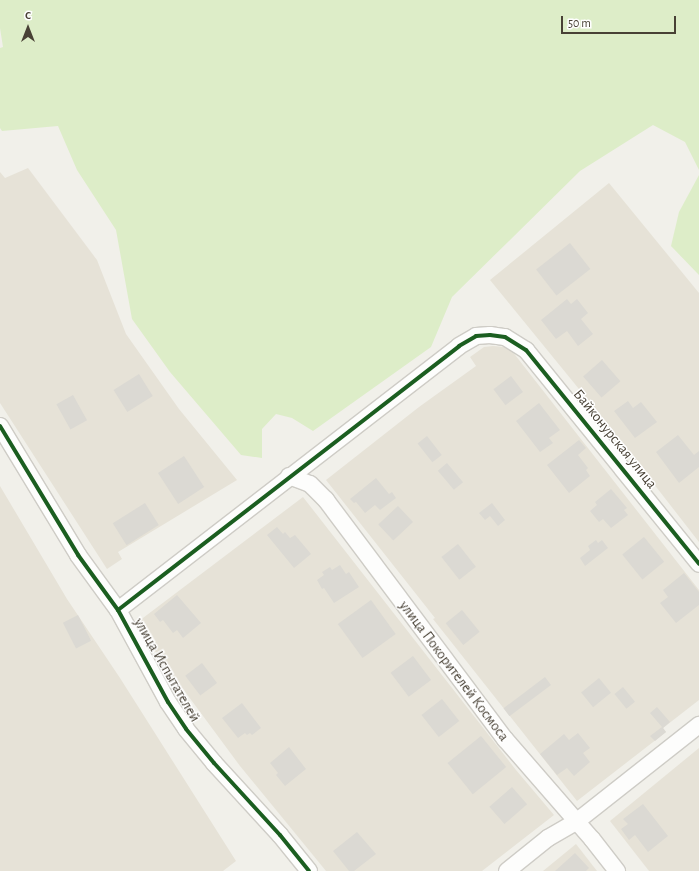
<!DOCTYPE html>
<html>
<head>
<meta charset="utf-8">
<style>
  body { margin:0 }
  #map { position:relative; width:699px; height:871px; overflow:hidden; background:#f1f0ea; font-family:"Alegreya Sans",sans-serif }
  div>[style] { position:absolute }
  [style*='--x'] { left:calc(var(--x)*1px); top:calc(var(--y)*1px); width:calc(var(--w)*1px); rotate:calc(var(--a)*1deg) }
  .residential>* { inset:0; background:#e6e2d7 }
  .green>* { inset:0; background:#ddedc8 }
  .building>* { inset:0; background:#dbd9d3; transform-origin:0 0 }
  .roads { filter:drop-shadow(1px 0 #ceccc6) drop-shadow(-1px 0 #ceccc6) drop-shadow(0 1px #ceccc6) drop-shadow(0 -1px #ceccc6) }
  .minor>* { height:16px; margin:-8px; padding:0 8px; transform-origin:8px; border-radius:8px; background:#fdfdfc }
  .cycleway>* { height:4px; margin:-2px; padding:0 2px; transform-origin:2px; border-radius:2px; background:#1b5e20 }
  span { translate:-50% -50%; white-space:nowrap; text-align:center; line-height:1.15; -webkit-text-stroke:3px #fff; paint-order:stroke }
  .street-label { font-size:15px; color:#484135 }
  .north { position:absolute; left:8px; top:8px; width:40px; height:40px; -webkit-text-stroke:3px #fff; paint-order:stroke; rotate:0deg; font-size:11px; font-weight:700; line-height:16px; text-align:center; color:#484135 }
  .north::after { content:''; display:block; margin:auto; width:14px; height:18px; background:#484135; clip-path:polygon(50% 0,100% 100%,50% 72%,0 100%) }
  .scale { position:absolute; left:561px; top:16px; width:115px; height:18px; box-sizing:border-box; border:2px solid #484135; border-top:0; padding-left:5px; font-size:12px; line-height:14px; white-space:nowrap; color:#484135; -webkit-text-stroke:3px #fff; paint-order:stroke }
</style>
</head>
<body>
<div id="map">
  <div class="residential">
    <i style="clip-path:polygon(28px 168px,97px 260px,126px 334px,179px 409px,237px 480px,118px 552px,122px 559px,107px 569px,0 403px,0 172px,5px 178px)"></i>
    <i style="clip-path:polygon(609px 183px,699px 293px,699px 542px,601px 416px,490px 280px)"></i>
    <i style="clip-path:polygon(493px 346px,504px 347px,512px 351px,699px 590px,699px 700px,663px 728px,666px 732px,577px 801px,433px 619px,435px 618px,326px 480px,419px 407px,476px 366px,470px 357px,484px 347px)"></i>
    <i style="clip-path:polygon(0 486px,67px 599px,120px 678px,236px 861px,223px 871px,0 871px)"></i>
    <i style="clip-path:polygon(303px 497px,516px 770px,554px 815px,482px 871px,326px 871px,240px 766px,135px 624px)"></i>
    <i style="clip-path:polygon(699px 748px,699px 871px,649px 871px,610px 821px)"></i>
    <i style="clip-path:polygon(576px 844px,597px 871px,543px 871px)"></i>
  </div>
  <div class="green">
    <i style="clip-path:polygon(0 0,699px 0,699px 170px,685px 142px,653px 125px,580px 171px,452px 297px,431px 347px,313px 431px,292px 418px,276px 414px,262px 429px,262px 458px,241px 455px,170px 372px,132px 319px,116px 230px,77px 170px,58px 126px,2px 131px,0 128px,0 48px,3px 47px,0 28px)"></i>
    <i style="clip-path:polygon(699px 175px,699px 275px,671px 246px,679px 212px)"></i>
  </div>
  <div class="building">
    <i style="left:570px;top:243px;width:33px;height:43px;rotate:52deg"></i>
    <i style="clip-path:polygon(567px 299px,571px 304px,577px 299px,588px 313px,581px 319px,593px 334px,578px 346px,567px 331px,556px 339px,541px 320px)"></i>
    <i style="left:602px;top:360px;width:28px;height:25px;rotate:49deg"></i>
    <i style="left:139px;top:374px;width:26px;height:30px;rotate:58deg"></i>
    <i style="left:511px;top:376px;width:20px;height:22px;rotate:53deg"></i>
    <i style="left:73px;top:395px;width:29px;height:19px;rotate:61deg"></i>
    <i style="clip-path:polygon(628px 401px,633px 408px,641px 402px,657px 422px,635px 438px,614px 411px)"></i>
    <i style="clip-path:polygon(539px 403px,560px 430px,549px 438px,553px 443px,540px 452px,516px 421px)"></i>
    <i style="clip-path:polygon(678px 435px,694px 455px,699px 451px,699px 467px,679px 483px,656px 452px)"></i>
    <i style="left:427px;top:436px;width:24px;height:12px;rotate:52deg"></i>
    <i style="clip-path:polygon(579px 440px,586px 448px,578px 455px,588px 468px,586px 470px,590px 476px,569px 493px,547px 465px)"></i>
    <i style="left:184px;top:456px;width:37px;height:31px;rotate:57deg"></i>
    <i style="left:447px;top:463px;width:25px;height:12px;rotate:50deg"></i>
    <i style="clip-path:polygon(376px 478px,389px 494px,392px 492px,396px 498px,380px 510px,375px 505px,365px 513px,356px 502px,354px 503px,350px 499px)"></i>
    <i style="clip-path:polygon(611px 489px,627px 508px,624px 510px,628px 515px,611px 528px,603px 519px,599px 522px,590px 511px,597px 505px,595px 502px)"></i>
    <i style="left:145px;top:503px;width:26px;height:38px;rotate:58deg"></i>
    <i style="clip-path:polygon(492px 503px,505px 520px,498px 526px,490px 516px,485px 520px,479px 513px)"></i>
    <i style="left:398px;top:506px;width:22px;height:27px;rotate:47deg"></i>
    <i style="clip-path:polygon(277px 527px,283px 534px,285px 532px,290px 538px,295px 535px,311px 554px,294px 568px,267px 535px)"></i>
    <i style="left:644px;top:537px;width:32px;height:28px;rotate:51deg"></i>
    <i style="clip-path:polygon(596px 540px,598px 543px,602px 540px,608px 548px,585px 566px,580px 558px,590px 550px,588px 546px)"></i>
    <i style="left:458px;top:544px;width:29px;height:21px;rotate:52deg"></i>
    <i style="clip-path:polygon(340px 565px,346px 574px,349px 572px,359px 587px,334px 603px,324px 588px,322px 589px,317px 580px,324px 575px,322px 572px,330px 567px,332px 570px)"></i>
    <i style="clip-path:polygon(684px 573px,699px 592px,699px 605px,676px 623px,660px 603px,668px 597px,663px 590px)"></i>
    <i style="clip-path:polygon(177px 595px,201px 623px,183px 638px,177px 630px,173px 633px,163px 620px,160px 622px,154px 614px)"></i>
    <i style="left:371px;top:600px;width:42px;height:41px;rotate:54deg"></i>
    <i style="left:462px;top:610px;width:28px;height:21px;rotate:51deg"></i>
    <i style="left:78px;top:615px;width:29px;height:17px;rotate:63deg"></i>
    <i style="left:413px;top:656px;width:30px;height:28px;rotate:53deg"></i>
    <i style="left:202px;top:663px;width:25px;height:21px;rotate:53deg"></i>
    <i style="left:545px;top:677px;width:10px;height:52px;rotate:53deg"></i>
    <i style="left:599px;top:678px;width:19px;height:23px;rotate:51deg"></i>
    <i style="left:623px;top:687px;width:19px;height:11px;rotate:51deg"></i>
    <i style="left:442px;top:699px;width:28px;height:26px;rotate:52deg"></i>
    <i style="clip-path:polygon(242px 703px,261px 728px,252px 735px,250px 733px,247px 735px,245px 733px,238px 738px,222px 718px)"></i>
    <i style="clip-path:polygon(657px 707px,670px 722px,663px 728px,666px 732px,655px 741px,650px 736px,662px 727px,650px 713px)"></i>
    <i style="clip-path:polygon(578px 733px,590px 748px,583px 753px,590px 762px,574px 776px,567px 768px,557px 775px,540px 754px,564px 734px,569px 740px)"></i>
    <i style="left:481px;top:736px;width:40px;height:43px;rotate:51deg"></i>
    <i style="clip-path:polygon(289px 747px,306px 769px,285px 786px,276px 775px,278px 773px,270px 763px)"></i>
    <i style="left:512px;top:787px;width:23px;height:30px;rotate:49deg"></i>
    <i style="clip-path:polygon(643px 804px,668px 836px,648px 852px,635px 835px,629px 840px,621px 829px,628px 824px,623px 819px)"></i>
    <i style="clip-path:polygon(357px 832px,376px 854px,354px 871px,349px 871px,333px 851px)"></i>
    <i style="clip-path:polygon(575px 853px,589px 868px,586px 871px,555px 871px)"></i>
  </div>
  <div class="roads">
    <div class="minor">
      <i style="--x:0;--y:426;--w:151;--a:58.8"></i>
      <i style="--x:78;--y:555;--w:68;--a:54"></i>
      <i style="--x:118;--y:610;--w:105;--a:61.5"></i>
      <i style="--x:168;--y:702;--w:32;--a:56"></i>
      <i style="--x:186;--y:729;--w:44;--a:50.5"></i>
      <i style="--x:214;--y:763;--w:98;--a:47.5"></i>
      <i style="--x:280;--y:835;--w:46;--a:51.1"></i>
      <i style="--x:289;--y:476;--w:22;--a:21"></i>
      <i style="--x:310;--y:484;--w:23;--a:45"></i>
      <i style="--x:326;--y:500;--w:299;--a:53.2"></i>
      <i style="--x:505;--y:739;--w:133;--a:49"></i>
      <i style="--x:592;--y:839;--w:41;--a:52"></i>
      <i style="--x:118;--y:610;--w:431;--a:-37.7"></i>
      <i style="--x:459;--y:346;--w:20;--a:-30"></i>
      <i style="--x:476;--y:336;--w:14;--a:-4"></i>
      <i style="--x:490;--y:335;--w:15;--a:8"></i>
      <i style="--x:505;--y:337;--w:25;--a:32"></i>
      <i style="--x:526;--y:350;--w:275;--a:51"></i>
      <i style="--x:507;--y:871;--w:53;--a:-38.8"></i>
      <i style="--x:548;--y:838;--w:32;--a:-30"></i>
      <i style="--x:576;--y:822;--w:157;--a:-38.3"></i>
    </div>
  </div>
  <div class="cycleway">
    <i style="--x:0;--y:426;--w:151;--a:58.8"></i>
    <i style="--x:78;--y:555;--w:68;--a:54"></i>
    <i style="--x:118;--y:610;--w:105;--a:61.5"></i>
    <i style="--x:168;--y:702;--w:32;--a:56"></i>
    <i style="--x:186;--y:729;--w:44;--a:50.5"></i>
    <i style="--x:214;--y:763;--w:98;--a:47.5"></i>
    <i style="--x:280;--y:835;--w:46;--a:51.1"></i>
    <i style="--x:118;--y:610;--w:431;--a:-37.7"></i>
    <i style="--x:459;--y:346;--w:20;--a:-30"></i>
    <i style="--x:476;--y:336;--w:14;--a:-4"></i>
    <i style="--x:490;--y:335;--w:15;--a:8"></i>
    <i style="--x:505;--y:337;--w:25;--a:32"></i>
    <i style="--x:526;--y:350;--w:275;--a:51"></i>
  </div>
  <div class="street-label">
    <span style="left:615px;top:439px;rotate:51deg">Байконурская улица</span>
    <span style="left:167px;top:670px;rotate:60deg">улица Испытателей</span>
    <span style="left:454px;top:671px;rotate:53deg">улица Покорителей Космоса</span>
  </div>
  <div class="north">С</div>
  <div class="scale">50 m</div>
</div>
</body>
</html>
